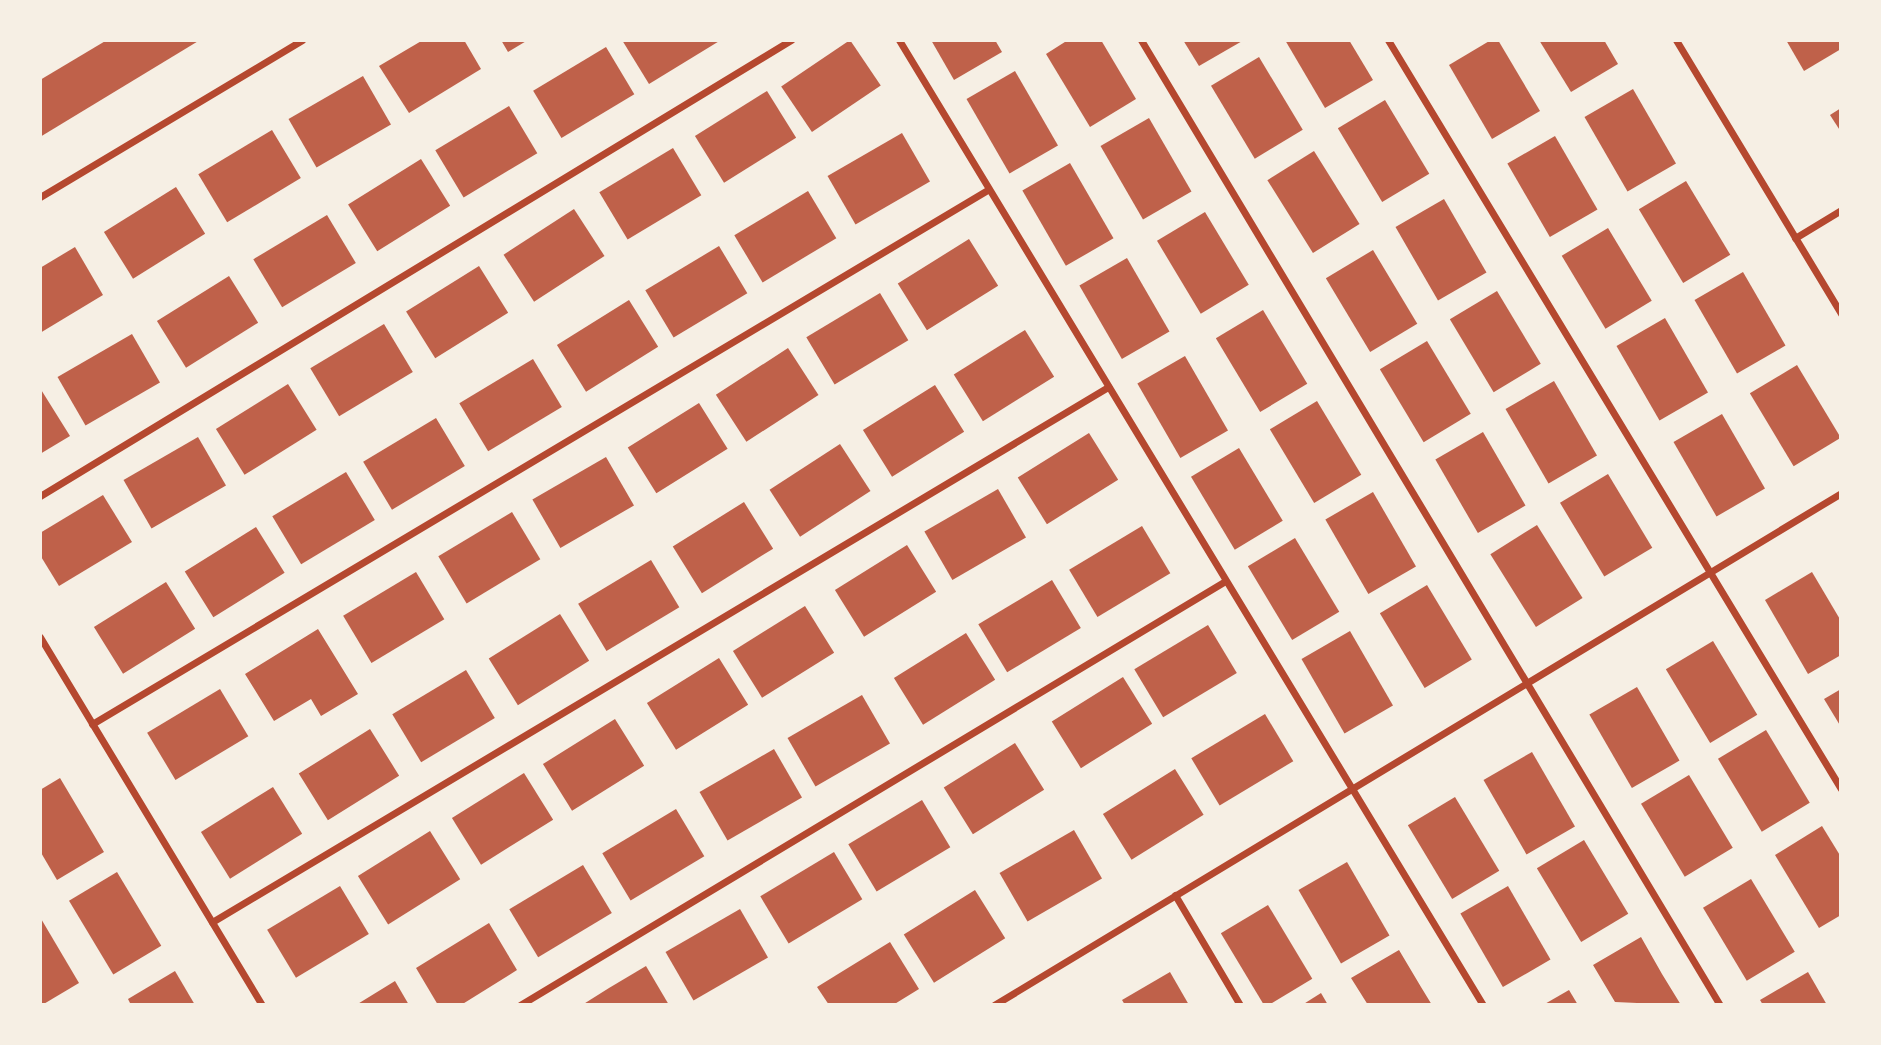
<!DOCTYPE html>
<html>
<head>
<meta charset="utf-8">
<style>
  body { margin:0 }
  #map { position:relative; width:1881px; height:1045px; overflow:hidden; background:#f6efe4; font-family:Cabin,sans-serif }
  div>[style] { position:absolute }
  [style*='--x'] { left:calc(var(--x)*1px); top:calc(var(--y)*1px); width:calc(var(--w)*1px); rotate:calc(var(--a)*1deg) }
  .building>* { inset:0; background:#bf614a; transform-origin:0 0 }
  .minor>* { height:7px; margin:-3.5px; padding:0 3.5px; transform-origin:3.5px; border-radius:3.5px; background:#b5482f }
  span { translate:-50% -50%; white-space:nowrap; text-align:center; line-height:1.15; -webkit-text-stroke:6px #f6efe4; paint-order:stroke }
  .frame { position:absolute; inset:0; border:42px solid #f6efe4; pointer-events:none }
</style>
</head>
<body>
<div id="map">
  <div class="building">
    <i style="clip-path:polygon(107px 40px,200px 40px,40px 137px,40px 80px)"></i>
    <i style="clip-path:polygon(423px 40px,464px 40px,481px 69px,409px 113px,379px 66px)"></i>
    <i style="clip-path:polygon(501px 40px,528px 40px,508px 52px)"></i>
    <i style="clip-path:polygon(622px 40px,721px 40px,649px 84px)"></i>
    <i style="left:850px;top:40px;width:55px;height:83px;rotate:56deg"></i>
    <i style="clip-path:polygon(931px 40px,995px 40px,1002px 52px,954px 80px)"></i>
    <i style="clip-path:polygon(1068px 40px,1101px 40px,1136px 99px,1090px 127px,1046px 54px)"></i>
    <i style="clip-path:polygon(1183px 40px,1244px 40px,1199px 66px)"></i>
    <i style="clip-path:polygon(1285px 40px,1349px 40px,1373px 80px,1325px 108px)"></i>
    <i style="clip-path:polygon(1491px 40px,1498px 40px,1540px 111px,1492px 139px,1449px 65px)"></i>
    <i style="clip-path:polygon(1539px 40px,1604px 40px,1618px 64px,1571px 92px)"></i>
    <i style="clip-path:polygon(1786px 40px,1841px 40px,1841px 49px,1804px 71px)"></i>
    <i style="left:606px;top:47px;width:55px;height:85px;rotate:59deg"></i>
    <i style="left:1259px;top:57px;width:85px;height:56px;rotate:59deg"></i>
    <i style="left:1015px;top:71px;width:86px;height:56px;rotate:60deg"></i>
    <i style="left:363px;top:76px;width:56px;height:86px;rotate:60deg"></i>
    <i style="left:1633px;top:89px;width:86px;height:56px;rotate:60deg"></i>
    <i style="left:767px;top:91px;width:55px;height:85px;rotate:58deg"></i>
    <i style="left:1385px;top:100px;width:86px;height:55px;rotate:59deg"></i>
    <i style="left:509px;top:106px;width:55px;height:86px;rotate:59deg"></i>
    <i style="clip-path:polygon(1841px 108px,1841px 132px,1830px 115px)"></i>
    <i style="left:1149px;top:118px;width:85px;height:56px;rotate:60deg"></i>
    <i style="left:272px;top:130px;width:56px;height:86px;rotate:59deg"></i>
    <i style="left:902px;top:133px;width:56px;height:86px;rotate:60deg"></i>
    <i style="left:1555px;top:136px;width:85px;height:55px;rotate:60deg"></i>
    <i style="left:673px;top:148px;width:55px;height:86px;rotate:59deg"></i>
    <i style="left:1314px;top:151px;width:86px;height:55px;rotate:58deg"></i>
    <i style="left:421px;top:159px;width:55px;height:86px;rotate:58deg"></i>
    <i style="left:1070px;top:163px;width:87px;height:55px;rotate:60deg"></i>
    <i style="left:1686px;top:181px;width:86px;height:55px;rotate:59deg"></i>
    <i style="left:176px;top:187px;width:55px;height:85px;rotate:58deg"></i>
    <i style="left:808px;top:191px;width:55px;height:86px;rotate:59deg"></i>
    <i style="left:1444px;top:199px;width:85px;height:56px;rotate:60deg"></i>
    <i style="left:574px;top:209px;width:56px;height:84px;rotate:57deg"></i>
    <i style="left:1205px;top:212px;width:85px;height:56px;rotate:59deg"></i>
    <i style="left:327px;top:215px;width:56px;height:86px;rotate:59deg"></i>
    <i style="left:1608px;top:228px;width:85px;height:54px;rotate:59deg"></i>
    <i style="left:969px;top:239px;width:55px;height:84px;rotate:58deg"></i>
    <i style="left:719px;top:246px;width:55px;height:86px;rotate:59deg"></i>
    <i style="clip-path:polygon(75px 247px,103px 295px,40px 333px,40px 268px)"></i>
    <i style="left:1373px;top:250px;width:86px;height:55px;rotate:59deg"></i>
    <i style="left:1127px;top:258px;width:85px;height:55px;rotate:60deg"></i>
    <i style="left:479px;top:266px;width:55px;height:86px;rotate:58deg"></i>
    <i style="left:1743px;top:272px;width:85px;height:56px;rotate:60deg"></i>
    <i style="left:229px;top:276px;width:55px;height:85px;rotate:58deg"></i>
    <i style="left:1497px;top:291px;width:85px;height:55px;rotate:59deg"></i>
    <i style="left:880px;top:293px;width:55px;height:86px;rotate:59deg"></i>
    <i style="left:629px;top:300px;width:55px;height:85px;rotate:58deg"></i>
    <i style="left:1263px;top:310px;width:86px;height:55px;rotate:59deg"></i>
    <i style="left:1665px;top:318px;width:86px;height:56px;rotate:60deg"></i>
    <i style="left:384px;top:324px;width:56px;height:86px;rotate:59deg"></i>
    <i style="left:1025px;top:330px;width:55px;height:84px;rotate:58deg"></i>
    <i style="left:132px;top:334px;width:56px;height:86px;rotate:60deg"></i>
    <i style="left:1427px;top:341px;width:85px;height:55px;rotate:59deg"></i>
    <i style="left:788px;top:348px;width:56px;height:86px;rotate:57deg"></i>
    <i style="left:1185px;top:356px;width:86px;height:55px;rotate:60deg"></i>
    <i style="left:533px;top:359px;width:56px;height:86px;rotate:59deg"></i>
    <i style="left:1797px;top:365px;width:85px;height:55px;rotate:59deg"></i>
    <i style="left:1554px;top:381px;width:86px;height:56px;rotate:60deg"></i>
    <i style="left:288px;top:384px;width:54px;height:85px;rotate:58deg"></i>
    <i style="left:935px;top:385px;width:55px;height:85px;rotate:58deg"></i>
    <i style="clip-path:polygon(40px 388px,70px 436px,40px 454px)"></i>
    <i style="left:1317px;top:401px;width:86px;height:55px;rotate:59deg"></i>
    <i style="left:699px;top:403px;width:54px;height:84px;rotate:58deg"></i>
    <i style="left:1722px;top:414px;width:86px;height:56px;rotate:60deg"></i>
    <i style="left:436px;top:418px;width:56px;height:85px;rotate:59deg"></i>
    <i style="left:1483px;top:432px;width:85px;height:55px;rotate:60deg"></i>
    <i style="left:1089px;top:433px;width:55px;height:84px;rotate:58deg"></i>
    <i style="left:198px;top:437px;width:56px;height:86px;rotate:60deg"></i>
    <i style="left:840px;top:444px;width:56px;height:84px;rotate:57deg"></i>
    <i style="left:1239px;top:448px;width:85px;height:56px;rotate:59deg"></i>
    <i style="left:606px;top:457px;width:56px;height:85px;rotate:60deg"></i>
    <i style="left:346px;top:472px;width:56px;height:86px;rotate:59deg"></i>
    <i style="left:1608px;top:474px;width:86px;height:56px;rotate:59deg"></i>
    <i style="left:998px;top:489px;width:56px;height:85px;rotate:60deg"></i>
    <i style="left:1373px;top:492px;width:86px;height:55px;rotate:60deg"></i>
    <i style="clip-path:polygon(103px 495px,132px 542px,59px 586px,40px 555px,40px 533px)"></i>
    <i style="left:744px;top:502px;width:55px;height:84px;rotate:58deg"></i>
    <i style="left:512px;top:512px;width:55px;height:86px;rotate:59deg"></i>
    <i style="left:1537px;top:525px;width:86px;height:55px;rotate:58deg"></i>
    <i style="left:1142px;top:526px;width:55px;height:85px;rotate:59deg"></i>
    <i style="left:256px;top:527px;width:54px;height:84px;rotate:58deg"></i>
    <i style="left:1295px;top:538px;width:86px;height:55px;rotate:59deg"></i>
    <i style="left:907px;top:545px;width:55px;height:85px;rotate:58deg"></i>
    <i style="left:651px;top:560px;width:55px;height:85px;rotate:59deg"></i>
    <i style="left:416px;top:572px;width:55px;height:85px;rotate:59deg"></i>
    <i style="clip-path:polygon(1812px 572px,1841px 621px,1841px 655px,1808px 674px,1765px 600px)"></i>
    <i style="left:1052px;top:580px;width:56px;height:86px;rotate:59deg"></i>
    <i style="left:166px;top:582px;width:55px;height:85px;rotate:58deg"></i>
    <i style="left:1427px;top:585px;width:87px;height:55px;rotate:59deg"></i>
    <i style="left:805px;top:606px;width:55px;height:85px;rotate:58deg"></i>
    <i style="left:560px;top:614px;width:55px;height:84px;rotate:58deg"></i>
    <i style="left:1208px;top:625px;width:56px;height:86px;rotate:59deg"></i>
    <i style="clip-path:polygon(318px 629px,358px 694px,321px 716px,311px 699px,274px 721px,245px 674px)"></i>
    <i style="left:1350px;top:631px;width:86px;height:56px;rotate:60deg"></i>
    <i style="left:966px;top:633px;width:55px;height:85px;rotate:58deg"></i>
    <i style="left:1713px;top:641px;width:86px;height:55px;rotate:59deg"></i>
    <i style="left:719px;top:658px;width:55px;height:85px;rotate:58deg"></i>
    <i style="left:466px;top:670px;width:56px;height:86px;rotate:59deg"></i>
    <i style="left:1123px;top:677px;width:55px;height:84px;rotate:58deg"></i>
    <i style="left:1637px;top:687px;width:85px;height:55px;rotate:60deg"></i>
    <i style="left:220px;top:689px;width:55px;height:85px;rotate:59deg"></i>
    <i style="clip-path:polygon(1841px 689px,1841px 727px,1824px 699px)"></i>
    <i style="left:862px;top:695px;width:56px;height:86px;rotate:60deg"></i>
    <i style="left:1265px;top:714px;width:55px;height:86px;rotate:59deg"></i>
    <i style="left:615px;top:719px;width:55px;height:85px;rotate:58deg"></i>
    <i style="left:370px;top:729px;width:55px;height:84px;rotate:58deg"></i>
    <i style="left:1766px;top:730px;width:85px;height:56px;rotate:59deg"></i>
    <i style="left:1015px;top:743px;width:55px;height:84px;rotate:58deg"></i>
    <i style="left:774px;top:749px;width:56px;height:86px;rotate:60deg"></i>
    <i style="left:1532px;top:752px;width:86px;height:56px;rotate:60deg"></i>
    <i style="left:1175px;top:769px;width:54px;height:85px;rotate:58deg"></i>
    <i style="left:524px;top:773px;width:55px;height:85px;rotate:58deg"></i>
    <i style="left:1689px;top:775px;width:85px;height:56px;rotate:59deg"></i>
    <i style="clip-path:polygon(60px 778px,104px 852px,57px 880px,40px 851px,40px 790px)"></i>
    <i style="left:273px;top:787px;width:55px;height:85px;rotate:58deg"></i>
    <i style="left:1455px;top:797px;width:86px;height:55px;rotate:59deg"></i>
    <i style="left:922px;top:800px;width:55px;height:86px;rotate:59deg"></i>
    <i style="left:676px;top:809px;width:55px;height:86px;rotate:59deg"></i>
    <i style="clip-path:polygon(1822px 826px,1841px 857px,1841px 915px,1819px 928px,1775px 855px)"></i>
    <i style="left:1074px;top:830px;width:56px;height:86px;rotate:60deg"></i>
    <i style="left:430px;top:831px;width:57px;height:85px;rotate:58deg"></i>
    <i style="left:1584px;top:840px;width:86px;height:55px;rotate:59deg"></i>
    <i style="left:834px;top:852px;width:55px;height:86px;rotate:59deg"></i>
    <i style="left:1347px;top:862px;width:85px;height:56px;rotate:60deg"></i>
    <i style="left:583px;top:865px;width:56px;height:86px;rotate:59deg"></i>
    <i style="left:117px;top:872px;width:86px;height:56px;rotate:59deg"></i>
    <i style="left:1751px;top:879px;width:85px;height:56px;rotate:59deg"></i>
    <i style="left:340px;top:886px;width:56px;height:85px;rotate:59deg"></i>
    <i style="left:1508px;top:886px;width:85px;height:55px;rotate:60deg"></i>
    <i style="left:975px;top:890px;width:57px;height:84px;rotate:58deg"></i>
    <i style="left:1268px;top:905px;width:86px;height:55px;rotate:59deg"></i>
    <i style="left:740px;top:909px;width:56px;height:86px;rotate:60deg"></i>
    <i style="clip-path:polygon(40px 917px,79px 983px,42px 1005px,40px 1005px)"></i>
    <i style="clip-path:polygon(489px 923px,517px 970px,461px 1005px,438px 1005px,416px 968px)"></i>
    <i style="clip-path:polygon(1641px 937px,1662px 974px,1681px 1005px,1615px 1002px,1593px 965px)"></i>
    <i style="clip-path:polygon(890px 942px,919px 989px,893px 1005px,829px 1005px,817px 987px)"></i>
    <i style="clip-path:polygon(1399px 950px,1421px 987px,1432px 1005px,1368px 1005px,1351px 978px)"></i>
    <i style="clip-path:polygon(646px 966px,669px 1005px,582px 1005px,609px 988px)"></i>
    <i style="clip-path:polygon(175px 971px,195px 1005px,131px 1005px,128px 999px)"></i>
    <i style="clip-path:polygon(1170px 972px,1189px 1005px,1125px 1005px,1122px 1000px)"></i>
    <i style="clip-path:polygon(1808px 972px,1827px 1005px,1763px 1005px,1760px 1000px)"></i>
    <i style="clip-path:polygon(395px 981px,409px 1005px,356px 1005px)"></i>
    <i style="clip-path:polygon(1569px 990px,1578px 1005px,1543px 1005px)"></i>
    <i style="clip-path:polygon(1321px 993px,1328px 1005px,1302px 1005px)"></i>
  </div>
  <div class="minor">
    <i style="--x:899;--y:40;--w:1128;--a:58.82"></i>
    <i style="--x:1141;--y:40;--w:1125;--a:59.04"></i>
    <i style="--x:1388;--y:40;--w:875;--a:58.83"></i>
    <i style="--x:1676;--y:40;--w:320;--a:58.9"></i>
    <i style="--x:40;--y:197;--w:305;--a:-30.9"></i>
    <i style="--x:1795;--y:238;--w:54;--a:-31.3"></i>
    <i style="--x:40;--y:496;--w:879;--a:-31.27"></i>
    <i style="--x:40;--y:637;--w:430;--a:58.9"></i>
    <i style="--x:92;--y:724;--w:1044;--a:-30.81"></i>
    <i style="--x:1175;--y:895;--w:128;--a:59.4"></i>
    <i style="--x:212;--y:922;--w:1044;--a:-30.84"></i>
    <i style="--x:520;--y:1005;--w:823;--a:-31.02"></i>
    <i style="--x:994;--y:1005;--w:990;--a:-31.15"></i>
  </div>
  <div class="frame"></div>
</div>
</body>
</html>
